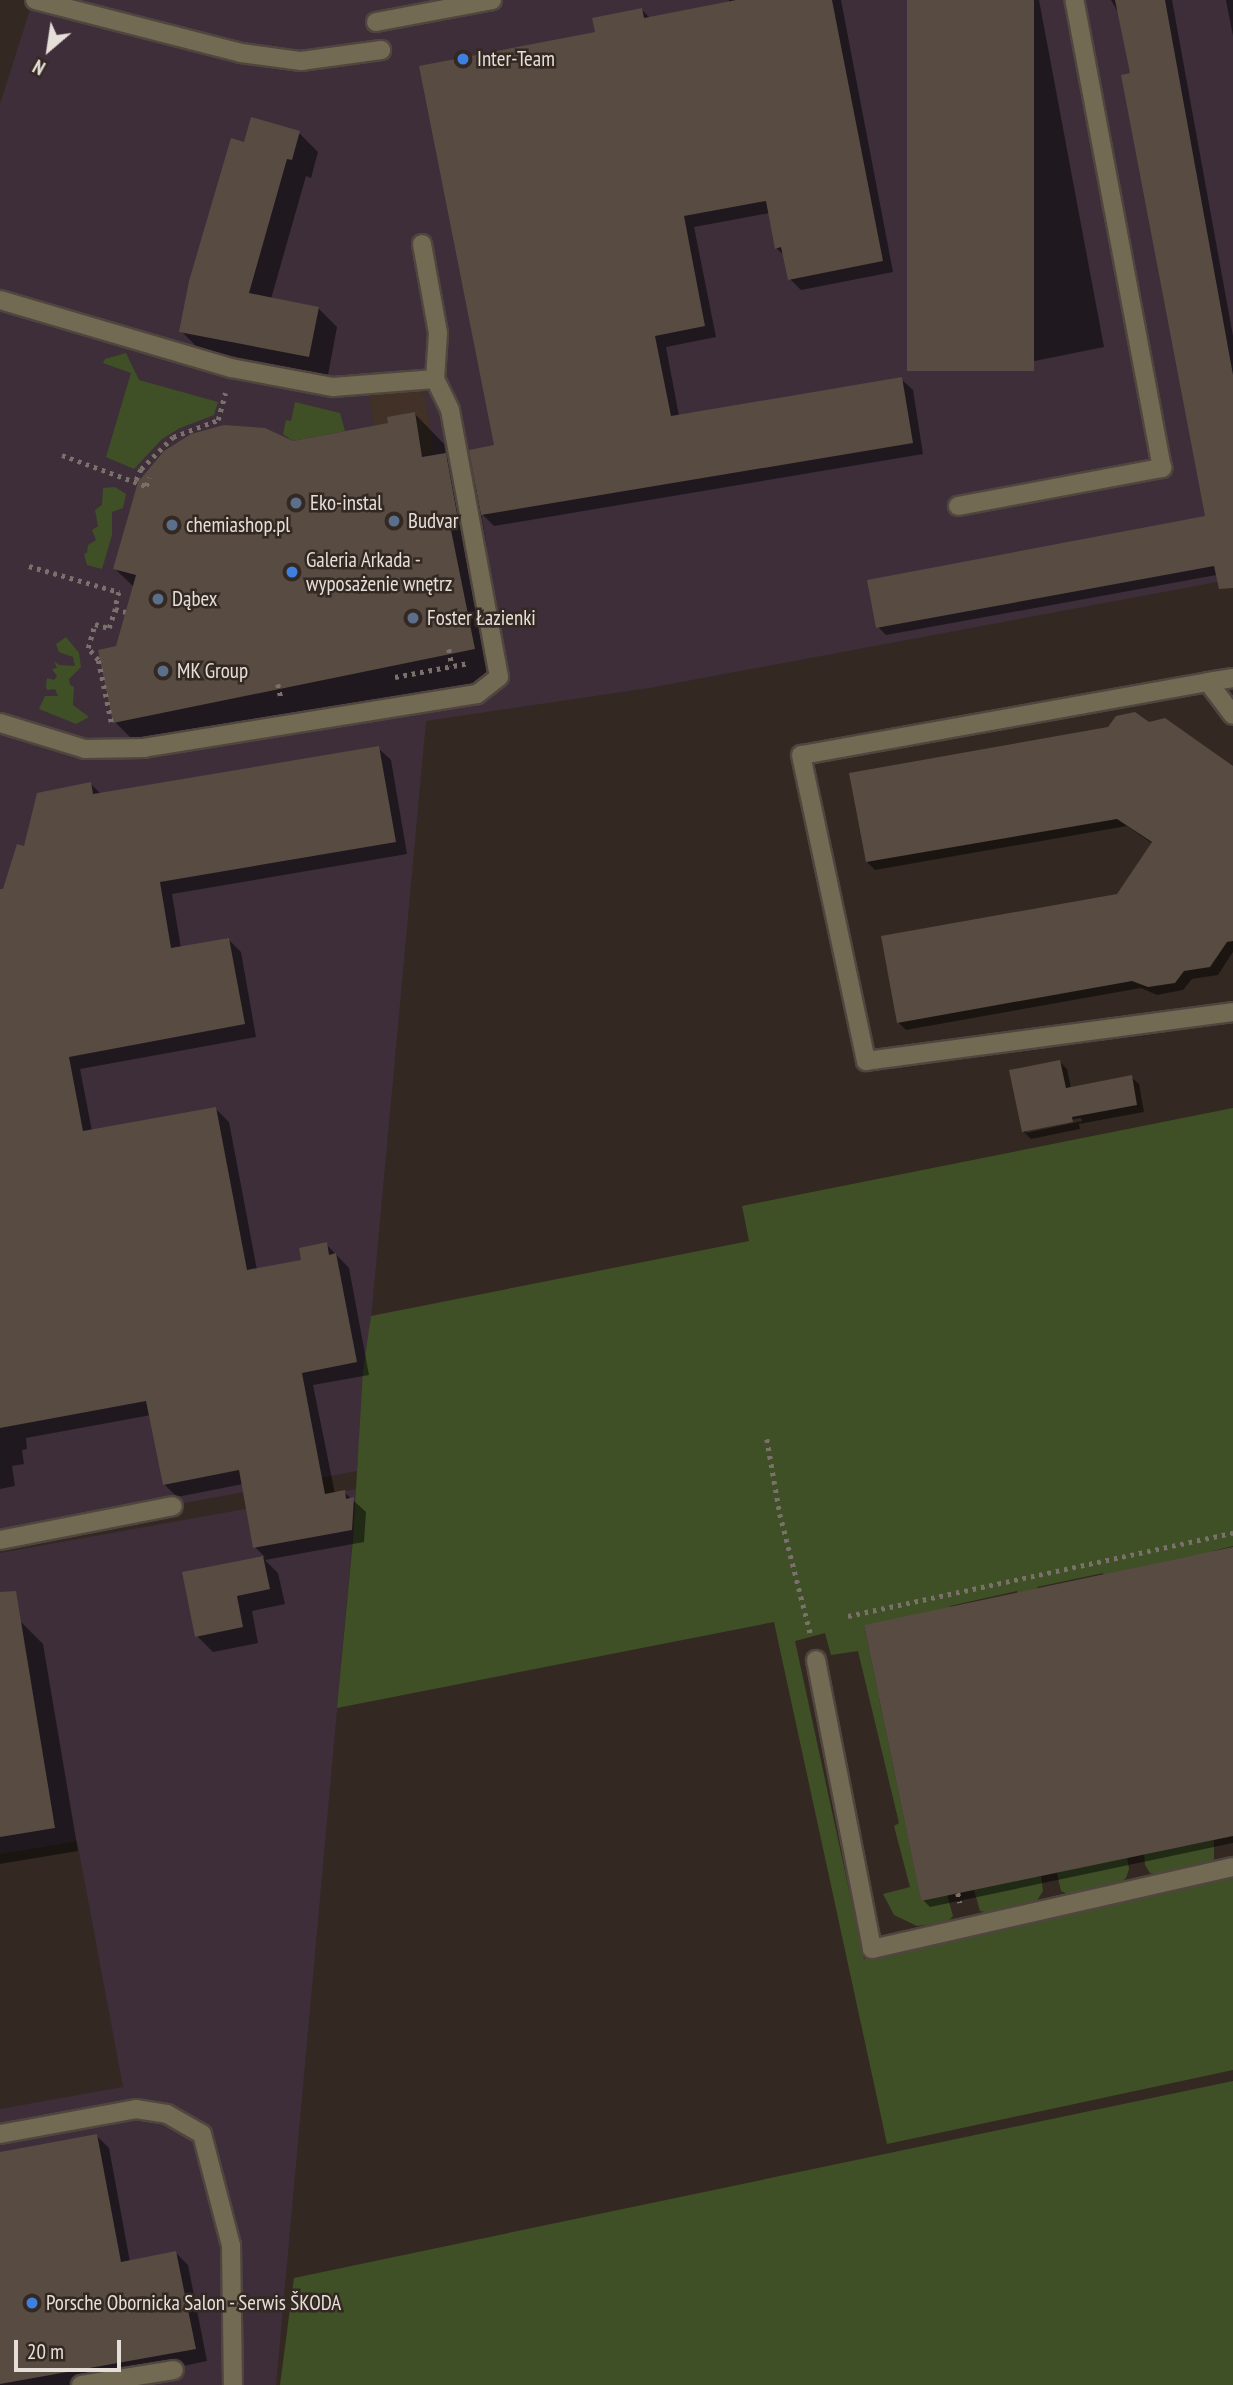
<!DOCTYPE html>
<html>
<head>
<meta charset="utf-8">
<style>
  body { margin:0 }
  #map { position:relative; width:1233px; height:2385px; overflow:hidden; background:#342922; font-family:"PT Sans Narrow",sans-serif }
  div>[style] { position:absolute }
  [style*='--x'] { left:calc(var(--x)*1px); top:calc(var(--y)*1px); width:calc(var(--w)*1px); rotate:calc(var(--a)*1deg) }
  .commercial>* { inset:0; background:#3d2e3a }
  .built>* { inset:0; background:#413126 }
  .green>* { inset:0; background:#3f5026 }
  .shadow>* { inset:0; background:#0007 }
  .building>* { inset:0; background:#574b42; transform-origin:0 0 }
  .path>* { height:4.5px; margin-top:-2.25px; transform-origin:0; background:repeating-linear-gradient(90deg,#7b716b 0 3.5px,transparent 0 8.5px) }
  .roads { filter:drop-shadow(2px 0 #50463f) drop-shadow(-2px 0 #50463f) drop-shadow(0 2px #50463f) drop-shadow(0 -2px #50463f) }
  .minor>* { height:18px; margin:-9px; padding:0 9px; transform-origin:9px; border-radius:9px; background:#726a52 }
  .dots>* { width:19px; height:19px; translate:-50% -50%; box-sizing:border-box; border:4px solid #342922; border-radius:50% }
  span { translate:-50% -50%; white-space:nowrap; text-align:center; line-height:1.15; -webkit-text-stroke:5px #342922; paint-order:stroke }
  .poi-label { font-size:21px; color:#e5ded9 }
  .left { translate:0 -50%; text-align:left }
  .north { position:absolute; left:14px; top:14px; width:70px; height:70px; -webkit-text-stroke:5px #342922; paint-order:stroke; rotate:209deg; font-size:19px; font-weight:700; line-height:28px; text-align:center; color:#e5ded9 }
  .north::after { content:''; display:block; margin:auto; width:24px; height:32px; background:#e5ded9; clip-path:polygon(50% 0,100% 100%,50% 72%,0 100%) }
  .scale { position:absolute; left:14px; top:2340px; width:107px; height:32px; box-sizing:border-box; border:4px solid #e5ded9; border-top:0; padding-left:9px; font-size:21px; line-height:24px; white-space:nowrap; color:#e5ded9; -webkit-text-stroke:5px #342922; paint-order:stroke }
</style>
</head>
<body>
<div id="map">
  <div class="commercial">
    <i style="clip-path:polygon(33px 0,1233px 0,1233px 579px,649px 688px,426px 721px,357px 1471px,0 1537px,0 104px)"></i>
    <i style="clip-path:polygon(357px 1489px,276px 2385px,0 2385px,0 2109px,123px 2087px,77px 1841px,0 1854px,0 1553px)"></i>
  </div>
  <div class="built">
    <i style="clip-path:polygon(409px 383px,425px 396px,434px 452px,378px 460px,368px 389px)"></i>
  </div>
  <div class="green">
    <i style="clip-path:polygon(126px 353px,139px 380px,218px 402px,214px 415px,180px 428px,162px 439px,134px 469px,106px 457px,131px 373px,103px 363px,105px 359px)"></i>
    <i style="clip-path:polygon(295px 402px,340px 413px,345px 431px,293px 441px,283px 434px,286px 420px,291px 421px)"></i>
    <i style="clip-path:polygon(115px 487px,126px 494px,123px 508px,112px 512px,112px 535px,102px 569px,87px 565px,84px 554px,87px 553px,88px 545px,96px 540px,92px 530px,98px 526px,95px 510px,102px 505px,103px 488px)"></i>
    <i style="clip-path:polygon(66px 637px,79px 653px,81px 667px,69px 679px,70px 685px,74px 687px,73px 705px,89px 717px,76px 724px,39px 709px,45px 696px,58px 696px,55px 689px,47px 690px,46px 686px,47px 678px,54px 680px,57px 676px,52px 669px,57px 668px,54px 661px,59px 665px,75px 666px,73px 657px,59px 652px,56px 644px)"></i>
    <i style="clip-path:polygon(1233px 1108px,1233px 1546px,1213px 1551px,1233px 1644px,1191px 1556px,1126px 1570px,1185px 1846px,1214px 1840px,1214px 1859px,1209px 1865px,1159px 1875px,1150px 1873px,1145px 1865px,1144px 1853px,1166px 1847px,1103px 1573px,1037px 1587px,1100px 1862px,1127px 1857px,1129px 1869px,1126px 1878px,1119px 1884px,1070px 1895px,1061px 1891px,1057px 1873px,1079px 1867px,1017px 1591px,950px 1606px,1011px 1882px,1041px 1876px,1043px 1891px,1036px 1902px,991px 1913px,980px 1911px,974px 1890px,864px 1625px,921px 1900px,947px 1895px,953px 1916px,947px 1922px,917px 1926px,894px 1915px,883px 1894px,910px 1887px,894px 1826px,899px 1823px,858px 1651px,831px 1655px,825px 1633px,795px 1641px,864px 1959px,1233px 1876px,1233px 2070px,887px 2144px,774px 1622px,337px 1708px,353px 1539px,363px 1371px,371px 1316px,749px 1241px,742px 1206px)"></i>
    <i style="clip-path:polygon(1233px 2081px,1233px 2385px,280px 2385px,294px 2278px)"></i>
  </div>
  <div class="shadow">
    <i style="clip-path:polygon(729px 0,841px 0,893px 272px,801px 290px,790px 279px,785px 256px,776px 248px,770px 213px,694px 227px,716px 337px,666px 347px,679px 416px,901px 379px,913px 390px,923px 454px,494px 526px,481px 513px,487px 548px,478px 550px,504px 679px,145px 752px,115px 722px,118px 648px,134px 587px,115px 569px,224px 427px,264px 430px,292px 443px,390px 424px,415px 414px,444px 444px,446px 456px,477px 487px,496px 447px,597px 33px,642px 10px,650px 18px,729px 3px)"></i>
    <i style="clip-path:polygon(909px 0,1039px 0,1104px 347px,985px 371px,977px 364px)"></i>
    <i style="clip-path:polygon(1111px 0,1172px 0,1233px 336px,1233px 572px,886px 635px,878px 627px,1207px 517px,1132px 74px,1119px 14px)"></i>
    <i style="clip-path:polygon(1226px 0,1233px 0,1233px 36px)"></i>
    <i style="clip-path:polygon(299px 133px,318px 152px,311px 178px,306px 176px,271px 299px,318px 308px,337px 327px,328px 375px,200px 350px,181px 331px,246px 144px)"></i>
    <i style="clip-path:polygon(378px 748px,391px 760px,407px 854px,172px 894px,181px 948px,228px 939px,241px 952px,256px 1037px,80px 1069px,92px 1131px,216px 1109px,229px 1122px,257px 1270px,303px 1261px,326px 1244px,349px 1268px,369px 1375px,313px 1385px,335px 1494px,344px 1492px,366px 1512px,364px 1542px,265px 1560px,278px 1573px,285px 1604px,252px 1611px,258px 1643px,213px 1652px,197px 1636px,184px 1574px,265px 1557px,255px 1547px,243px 1484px,177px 1497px,164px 1484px,151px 1415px,26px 1438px,27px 1449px,22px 1450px,24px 1464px,12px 1466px,15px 1486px,0 1489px,0 907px,25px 849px,91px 784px,101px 794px)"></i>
    <i style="clip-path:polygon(1233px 768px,1233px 952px,1218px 975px,1192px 979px,1183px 990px,1157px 995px,1141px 988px,906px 1030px,898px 1022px,1118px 896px,1153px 844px,1127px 826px,875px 870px,867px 862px)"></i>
    <i style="clip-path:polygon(evenodd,1060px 1062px,1067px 1069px,1071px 1088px,1131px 1077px,1139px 1084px,1144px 1112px,1079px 1124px,1080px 1129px,1031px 1139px,1023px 1131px,1060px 1062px,1081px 1118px,1082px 1121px,1026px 1133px,1026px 1129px,1081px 1118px)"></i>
    <i style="clip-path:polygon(1233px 1548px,1233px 1843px,930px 1907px,923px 1900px)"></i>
    <i style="clip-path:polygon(20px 1621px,43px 1644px,78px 1851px,0 1864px,0 1624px)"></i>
    <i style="clip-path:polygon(97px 2136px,109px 2148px,130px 2262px,176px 2253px,188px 2265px,207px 2361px,94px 2385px,0 2385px,0 2153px)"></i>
  </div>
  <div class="building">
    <i style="clip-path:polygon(736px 0,832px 0,883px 261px,788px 280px,781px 247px,775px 249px,766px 201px,684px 216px,705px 326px,655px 336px,671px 416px,902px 377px,913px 443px,481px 515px,469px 450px,494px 445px,419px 66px,595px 32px,592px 18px,642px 8px,644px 18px)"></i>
    <i style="left:907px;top:0;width:127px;height:371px"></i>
    <i style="clip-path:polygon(1115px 0,1165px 0,1233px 375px,1233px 588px,1219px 589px,1214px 566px,876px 628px,867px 580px,1205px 516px,1121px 75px,1130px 73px)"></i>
    <i style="clip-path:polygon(251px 117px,300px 131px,292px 160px,287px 159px,249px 293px,319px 307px,309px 357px,179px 332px,189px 281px,231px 138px,244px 142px)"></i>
    <i style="clip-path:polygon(415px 412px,422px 457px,446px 453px,458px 519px,449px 520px,475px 649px,113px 723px,98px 650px,116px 646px,136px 575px,113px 569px,138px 482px,164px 451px,191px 434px,224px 425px,265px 428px,293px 441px,388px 423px,387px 417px)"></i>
    <i style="clip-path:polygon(1135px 712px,1149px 722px,1165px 718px,1233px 766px,1233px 941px,1227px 942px,1210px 967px,1184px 971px,1175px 983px,1148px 987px,1132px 981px,897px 1023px,881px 936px,1117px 894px,1152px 842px,1117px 819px,866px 862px,849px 773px,1108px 727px,1116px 716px)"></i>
    <i style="clip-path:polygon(379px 746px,396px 842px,160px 882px,171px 948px,229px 938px,245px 1024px,69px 1057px,83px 1131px,216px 1107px,247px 1270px,301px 1260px,299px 1248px,327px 1242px,329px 1255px,336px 1253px,357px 1362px,302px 1373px,325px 1494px,345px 1490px,346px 1499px,354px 1497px,352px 1530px,253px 1548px,239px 1470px,163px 1485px,146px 1401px,0 1428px,0 889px,3px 889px,17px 844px,24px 846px,37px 793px,91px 782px,93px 794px)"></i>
    <i style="clip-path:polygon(1060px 1060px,1066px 1088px,1132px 1075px,1137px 1105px,1072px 1117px,1073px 1122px,1022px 1132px,1009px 1070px)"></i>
    <i style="clip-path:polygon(1233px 1547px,1233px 1836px,921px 1901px,864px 1625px)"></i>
    <i style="clip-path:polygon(263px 1556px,270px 1589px,237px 1596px,243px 1627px,195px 1637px,182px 1572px)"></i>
    <i style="clip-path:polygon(16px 1591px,55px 1828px,0 1837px,0 1592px)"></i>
    <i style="clip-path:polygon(97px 2134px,121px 2262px,176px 2251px,196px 2349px,0 2384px,0 2152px)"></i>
  </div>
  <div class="path">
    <i style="--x:62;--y:455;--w:90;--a:20.3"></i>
    <i style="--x:146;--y:486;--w:9;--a:-69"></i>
    <i style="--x:136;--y:480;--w:12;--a:-66"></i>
    <i style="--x:141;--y:469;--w:45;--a:-45"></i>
    <i style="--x:173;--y:437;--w:48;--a:-20.7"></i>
    <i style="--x:218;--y:420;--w:28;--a:-75"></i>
    <i style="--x:29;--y:566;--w:94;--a:16.1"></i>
    <i style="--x:119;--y:592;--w:17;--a:103"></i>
    <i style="--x:115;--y:609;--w:11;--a:15"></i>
    <i style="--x:449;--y:649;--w:17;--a:80"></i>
    <i style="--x:395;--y:677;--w:75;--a:-10.7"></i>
    <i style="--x:278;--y:684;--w:14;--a:78"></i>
    <i style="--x:111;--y:722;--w:63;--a:-101.8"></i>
    <i style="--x:98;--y:660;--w:16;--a:-130"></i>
    <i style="--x:88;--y:648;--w:25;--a:-74"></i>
    <i style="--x:95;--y:624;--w:15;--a:16"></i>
    <i style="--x:109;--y:628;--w:20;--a:-72"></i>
    <i style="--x:767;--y:1439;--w:76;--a:80.2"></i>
    <i style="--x:780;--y:1514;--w:126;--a:75.7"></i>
    <i style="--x:848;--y:1616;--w:394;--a:-12.2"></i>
    <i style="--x:958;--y:1893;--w:10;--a:79"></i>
  </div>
  <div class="roads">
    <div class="minor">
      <i style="--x:35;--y:0;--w:213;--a:14.4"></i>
      <i style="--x:241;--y:53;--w:61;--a:7.6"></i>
      <i style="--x:301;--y:61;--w:81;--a:-7.8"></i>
      <i style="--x:376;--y:22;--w:118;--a:-10.7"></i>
      <i style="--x:422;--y:244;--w:90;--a:79.8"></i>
      <i style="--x:438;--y:333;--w:46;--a:93.7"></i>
      <i style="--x:0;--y:300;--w:241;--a:16.4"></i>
      <i style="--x:231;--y:368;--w:104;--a:10.6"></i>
      <i style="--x:333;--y:387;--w:102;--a:-4.5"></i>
      <i style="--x:435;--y:379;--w:34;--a:64"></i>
      <i style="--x:450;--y:410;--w:271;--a:79.6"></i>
      <i style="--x:499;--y:677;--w:28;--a:142"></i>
      <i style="--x:477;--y:694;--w:336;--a:170.8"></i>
      <i style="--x:145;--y:748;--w:60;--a:179"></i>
      <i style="--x:85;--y:749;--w:89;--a:-163"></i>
      <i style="--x:958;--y:506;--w:208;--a:-10.6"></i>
      <i style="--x:1162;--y:468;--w:476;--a:-100.6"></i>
      <i style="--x:1233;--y:678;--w:25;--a:171"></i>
      <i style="--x:1208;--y:682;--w:41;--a:52.9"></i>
      <i style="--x:1208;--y:682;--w:413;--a:169.8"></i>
      <i style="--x:801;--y:755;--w:313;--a:78"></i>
      <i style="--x:866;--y:1061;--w:370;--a:-7.6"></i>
      <i style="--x:0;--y:1540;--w:176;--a:-11.1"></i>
      <i style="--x:816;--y:1660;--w:294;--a:79"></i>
      <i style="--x:872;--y:1949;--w:370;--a:-12.8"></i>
      <i style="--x:0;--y:2134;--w:138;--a:-10.4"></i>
      <i style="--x:136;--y:2109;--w:31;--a:9"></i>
      <i style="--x:167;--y:2114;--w:40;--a:29.7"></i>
      <i style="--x:202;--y:2134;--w:115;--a:75.4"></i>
      <i style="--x:231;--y:2245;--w:140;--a:89.2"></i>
      <i style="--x:81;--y:2385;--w:94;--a:-9.2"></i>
    </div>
  </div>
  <div class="dots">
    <i style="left:463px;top:59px;background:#3f7fe0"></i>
    <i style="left:296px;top:503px;background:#5c6f8a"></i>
    <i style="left:394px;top:521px;background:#5c6f8a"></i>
    <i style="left:172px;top:525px;background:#5c6f8a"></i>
    <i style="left:292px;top:572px;background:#3f7fe0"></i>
    <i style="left:158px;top:599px;background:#5c6f8a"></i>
    <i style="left:413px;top:618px;background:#5c6f8a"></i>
    <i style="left:163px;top:671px;background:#5c6f8a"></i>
    <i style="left:32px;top:2303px;background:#3f7fe0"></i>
  </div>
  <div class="poi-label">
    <span class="left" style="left:477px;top:59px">Inter-Team</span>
    <span class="left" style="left:310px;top:503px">Eko-instal</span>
    <span class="left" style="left:408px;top:521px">Budvar</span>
    <span class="left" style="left:186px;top:525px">chemiashop.pl</span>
    <span class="left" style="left:306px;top:572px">Galeria Arkada -<br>wyposażenie wnętrz</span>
    <span class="left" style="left:172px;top:599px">Dąbex</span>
    <span class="left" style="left:427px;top:618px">Foster Łazienki</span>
    <span class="left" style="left:177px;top:671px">MK Group</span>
    <span class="left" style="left:46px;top:2303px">Porsche Obornicka Salon - Serwis ŠKODA</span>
  </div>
  <div class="north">N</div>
  <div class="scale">20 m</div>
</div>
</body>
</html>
